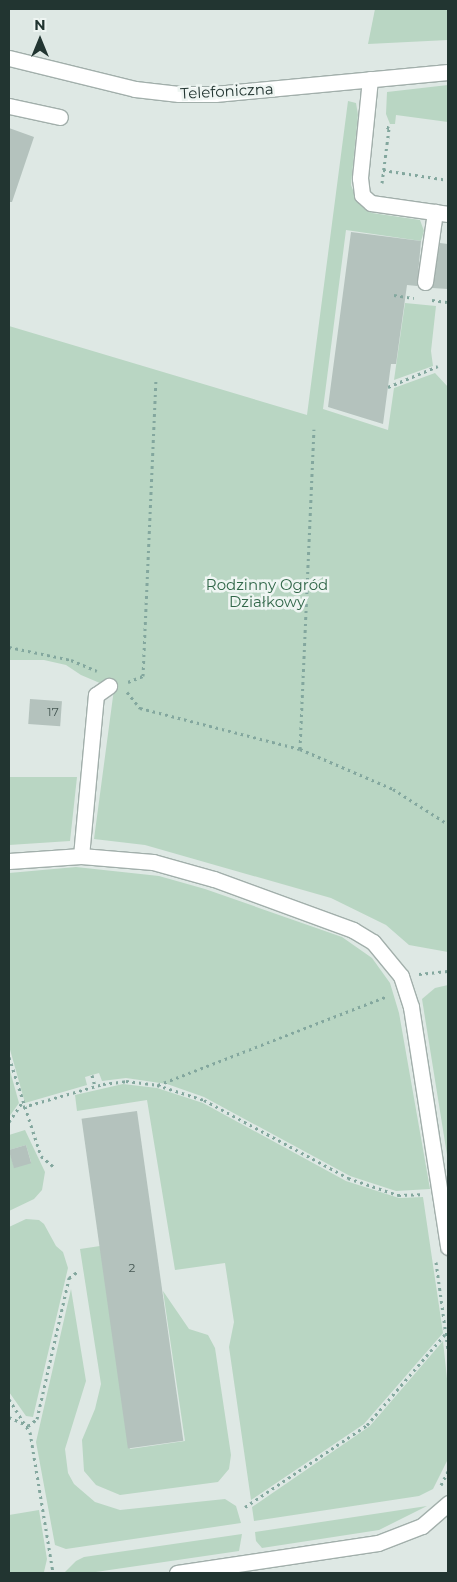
<!DOCTYPE html>
<html>
<head>
<meta charset="utf-8">
<style>
  body { margin:0 }
  #map { position:relative; width:457px; height:1582px; overflow:hidden; background:#dee8e4; font-family:Montserrat,sans-serif }
  div>[style] { position:absolute }
  [style*='--x'] { left:calc(var(--x)*1px); top:calc(var(--y)*1px); width:calc(var(--w)*1px); rotate:calc(var(--a)*1deg) }
  .green>* { inset:0; background:#b9d6c3 }
  .building>* { inset:0; background:#b4c2bd; transform-origin:0 0 }
  .path>* { height:3px; margin-top:-1.5px; transform-origin:0; background:repeating-linear-gradient(90deg,#83a79e 0 2.5px,transparent 0 6.5px) }
  .roads { filter:drop-shadow(1px 0 #a2afab) drop-shadow(-1px 0 #a2afab) drop-shadow(0 1px #a2afab) drop-shadow(0 -1px #a2afab) }
  .minor>* { height:15px; margin:-7.5px; padding:0 7.5px; transform-origin:7.5px; border-radius:7.5px; background:#fff }
  span { translate:-50% -50%; white-space:nowrap; text-align:center; line-height:1.15; -webkit-text-stroke:5px #eef5f2; paint-order:stroke }
  .number-label { font-size:12px; color:#465854 }
  .number-label span { -webkit-text-stroke-width:0 }
  .street-label { font-size:15px; color:#223531 }
  .park-label { font-size:15px; color:#316749 }
  .frame { position:absolute; inset:0; border:10px solid #223531; pointer-events:none }
  .north { position:absolute; left:15px; top:15px; width:50px; height:50px; -webkit-text-stroke:4px #eef5f2; paint-order:stroke; rotate:0deg; font-size:14px; font-weight:700; line-height:20px; text-align:center; color:#223531 }
  .north::after { content:''; display:block; margin:auto; width:18px; height:22px; background:#223531; clip-path:polygon(50% 0,100% 100%,50% 72%,0 100%) }
</style>
</head>
<body>
<div id="map">
  <div class="green">
    <i style="clip-path:polygon(375px 9px,448px 9px,448px 40px,368px 44px)"></i>
    <i style="clip-path:polygon(448px 85px,448px 122px,396px 115px,395px 124px,390px 124px,386px 114px,387px 92px)"></i>
    <i style="clip-path:polygon(348px 101px,356px 103px,358px 115px,351px 185px,357px 200px,372px 213px,420px 220px,424px 231px,421px 241px,346px 230px,323px 409px,388px 430px,394px 388px,435px 373px,448px 387px,448px 952px,409px 945px,386px 925px,331px 898px,145px 845px,94px 839px,114px 689px,81px 675px,66px 665px,44px 660px,9px 660px,9px 326px,307px 415px)"></i>
    <i style="clip-path:polygon(405px 303px,436px 306px,431px 351px,433px 366px,394px 380px)"></i>
    <i style="clip-path:polygon(9px 777px,77px 777px,70px 841px,9px 845px)"></i>
    <i style="clip-path:polygon(76px 867px,159px 876px,205px 889px,342px 937px,372px 958px,390px 983px,399px 1013px,430px 1189px,396px 1191px,350px 1176px,204px 1097px,167px 1084px,126px 1078px,102px 1081px,99px 1073px,85px 1077px,87px 1085px,25px 1103px,9px 1046px,9px 873px)"></i>
    <i style="clip-path:polygon(448px 985px,448px 1161px,422px 999px,435px 988px)"></i>
    <i style="clip-path:polygon(9px 1067px,19px 1103px,9px 1117px)"></i>
    <i style="clip-path:polygon(123px 1084px,157px 1088px,203px 1103px,346px 1181px,399px 1198px,423px 1197px,443px 1333px,364px 1424px,251px 1500px,229px 1347px,234px 1322px,225px 1263px,175px 1270px,147px 1100px,77px 1111px,75px 1095px)"></i>
    <i style="clip-path:polygon(evenodd,25px 1130px,45px 1172px,42px 1190px,34px 1199px,9px 1211px,9px 1135px,25px 1130px,26px 1145px,31px 1162px,14px 1167px,9px 1150px,26px 1145px)"></i>
    <i style="clip-path:polygon(26px 1219px,39px 1220px,44px 1224px,56px 1246px,63px 1252px,68px 1268px,33px 1417px,26px 1416px,9px 1392px,9px 1227px)"></i>
    <i style="clip-path:polygon(100px 1246px,130px 1449px,185px 1441px,163px 1291px,189px 1329px,208px 1335px,215px 1348px,231px 1455px,229px 1469px,218px 1482px,120px 1495px,96px 1485px,84px 1471px,82px 1440px,95px 1409px,101px 1384px,80px 1249px)"></i>
    <i style="clip-path:polygon(71px 1289px,86px 1381px,65px 1449px,68px 1473px,74px 1484px,95px 1502px,120px 1510px,225px 1499px,236px 1506px,241px 1523px,66px 1549px,55px 1545px,36px 1442px)"></i>
    <i style="clip-path:polygon(443px 1341px,448px 1388px,448px 1459px,433px 1489px,419px 1496px,254px 1521px,252px 1507px,370px 1426px)"></i>
    <i style="clip-path:polygon(427px 1506px,379px 1530px,262px 1548px,256px 1541px,255px 1532px)"></i>
    <i style="clip-path:polygon(39px 1510px,47px 1559px,44px 1572px,9px 1573px,9px 1515px)"></i>
    <i style="clip-path:polygon(242px 1534px,239px 1551px,89px 1573px,64px 1573px,76px 1561px,84px 1557px)"></i>
  </div>
  <div class="building">
    <i style="clip-path:polygon(9px 128px,34px 137px,12px 202px,9px 202px)"></i>
    <i style="clip-path:polygon(351px 232px,421px 241px,417px 286px,407px 285px,396px 364px,391px 364px,383px 424px,328px 407px)"></i>
    <i style="clip-path:polygon(440px 243px,448px 244px,448px 289px,432px 288px)"></i>
    <i style="left:30px;top:699px;width:32px;height:25px;rotate:4deg"></i>
    <i style="left:137px;top:1111px;width:333px;height:56px;rotate:82deg"></i>
    <i style="left:26px;top:1145px;width:19px;height:18px;rotate:74deg"></i>
  </div>
  <div class="path">
    <i style="--x:383;--y:170;--w:66;--a:8.7"></i>
    <i style="--x:382;--y:183;--w:55;--a:-82.7"></i>
    <i style="--x:389;--y:128;--w:6;--a:-149"></i>
    <i style="--x:394;--y:295;--w:20;--a:9"></i>
    <i style="--x:432;--y:300;--w:15;--a:8"></i>
    <i style="--x:388;--y:387;--w:54;--a:-22.8"></i>
    <i style="--x:9;--y:647;--w:63;--a:11.8"></i>
    <i style="--x:71;--y:660;--w:28;--a:23"></i>
    <i style="--x:128;--y:682;--w:16;--a:-22"></i>
    <i style="--x:143;--y:676;--w:295;--a:-87.5"></i>
    <i style="--x:127;--y:692;--w:21;--a:51"></i>
    <i style="--x:140;--y:708;--w:165;--a:14.4"></i>
    <i style="--x:300;--y:749;--w:101;--a:23.3"></i>
    <i style="--x:393;--y:789;--w:65;--a:32.5"></i>
    <i style="--x:300;--y:749;--w:320;--a:-87.5"></i>
    <i style="--x:419;--y:974;--w:29;--a:-6"></i>
    <i style="--x:9;--y:1057;--w:104;--a:72.1"></i>
    <i style="--x:41;--y:1156;--w:16;--a:40"></i>
    <i style="--x:92;--y:1075;--w:11;--a:75"></i>
    <i style="--x:158;--y:1085;--w:246;--a:-21.2"></i>
    <i style="--x:23;--y:1107;--w:83;--a:-16"></i>
    <i style="--x:103;--y:1084;--w:23;--a:-7"></i>
    <i style="--x:126;--y:1081;--w:31;--a:7"></i>
    <i style="--x:157;--y:1085;--w:49;--a:17.7"></i>
    <i style="--x:204;--y:1100;--w:164;--a:28.4"></i>
    <i style="--x:348;--y:1178;--w:53;--a:18.8"></i>
    <i style="--x:398;--y:1195;--w:24;--a:-2"></i>
    <i style="--x:9;--y:1122;--w:23;--a:-56"></i>
    <i style="--x:436;--y:1262;--w:89;--a:82.2"></i>
    <i style="--x:9;--y:1399;--w:39;--a:58"></i>
    <i style="--x:30;--y:1432;--w:143;--a:80.7"></i>
    <i style="--x:9;--y:1417;--w:21;--a:25"></i>
    <i style="--x:28;--y:1426;--w:11;--a:-38"></i>
    <i style="--x:37;--y:1419;--w:145;--a:-77.2"></i>
    <i style="--x:69;--y:1278;--w:10;--a:-37"></i>
    <i style="--x:441;--y:1485;--w:16;--a:-63"></i>
    <i style="--x:245;--y:1507;--w:147;--a:-33.9"></i>
    <i style="--x:367;--y:1425;--w:123;--a:-49.3"></i>
  </div>
  <div class="roads">
    <div class="minor">
      <i style="--x:9;--y:58;--w:130;--a:13.8"></i>
      <i style="--x:135;--y:89;--w:44;--a:6.5"></i>
      <i style="--x:179;--y:94;--w:36;--a:0"></i>
      <i style="--x:215;--y:94;--w:234;--a:-5.4"></i>
      <i style="--x:370;--y:79;--w:100;--a:95.8"></i>
      <i style="--x:360;--y:178;--w:17;--a:83"></i>
      <i style="--x:362;--y:195;--w:12;--a:42"></i>
      <i style="--x:371;--y:203;--w:78;--a:8.1"></i>
      <i style="--x:9;--y:106;--w:52;--a:12.2"></i>
      <i style="--x:425;--y:282;--w:71;--a:-81.9"></i>
      <i style="--x:81;--y:856;--w:162;--a:-84.7"></i>
      <i style="--x:96;--y:695;--w:16;--a:-35"></i>
      <i style="--x:9;--y:861;--w:72;--a:-4"></i>
      <i style="--x:81;--y:856;--w:72;--a:4.8"></i>
      <i style="--x:153;--y:862;--w:63;--a:15.6"></i>
      <i style="--x:214;--y:879;--w:148;--a:20.1"></i>
      <i style="--x:353;--y:930;--w:23;--a:31"></i>
      <i style="--x:373;--y:942;--w:44;--a:50.5"></i>
      <i style="--x:401;--y:976;--w:33;--a:72"></i>
      <i style="--x:411;--y:1007;--w:243;--a:81.2"></i>
      <i style="--x:177;--y:1573;--w:203;--a:-8.5"></i>
      <i style="--x:378;--y:1543;--w:47;--a:-21.1"></i>
      <i style="--x:422;--y:1526;--w:35;--a:-41"></i>
    </div>
  </div>
  <div class="number-label">
    <span style="left:53px;top:712px">17</span>
    <span style="left:132px;top:1268px">2</span>
  </div>
  <div class="street-label">
    <span style="left:227px;top:91px;rotate:-3deg">Telefoniczna</span>
  </div>
  <div class="park-label">
    <span style="left:267px;top:593px">Rodzinny Ogród<br>Działkowy</span>
  </div>
  <div class="frame"></div>
  <div class="north">N</div>
</div>
</body>
</html>
